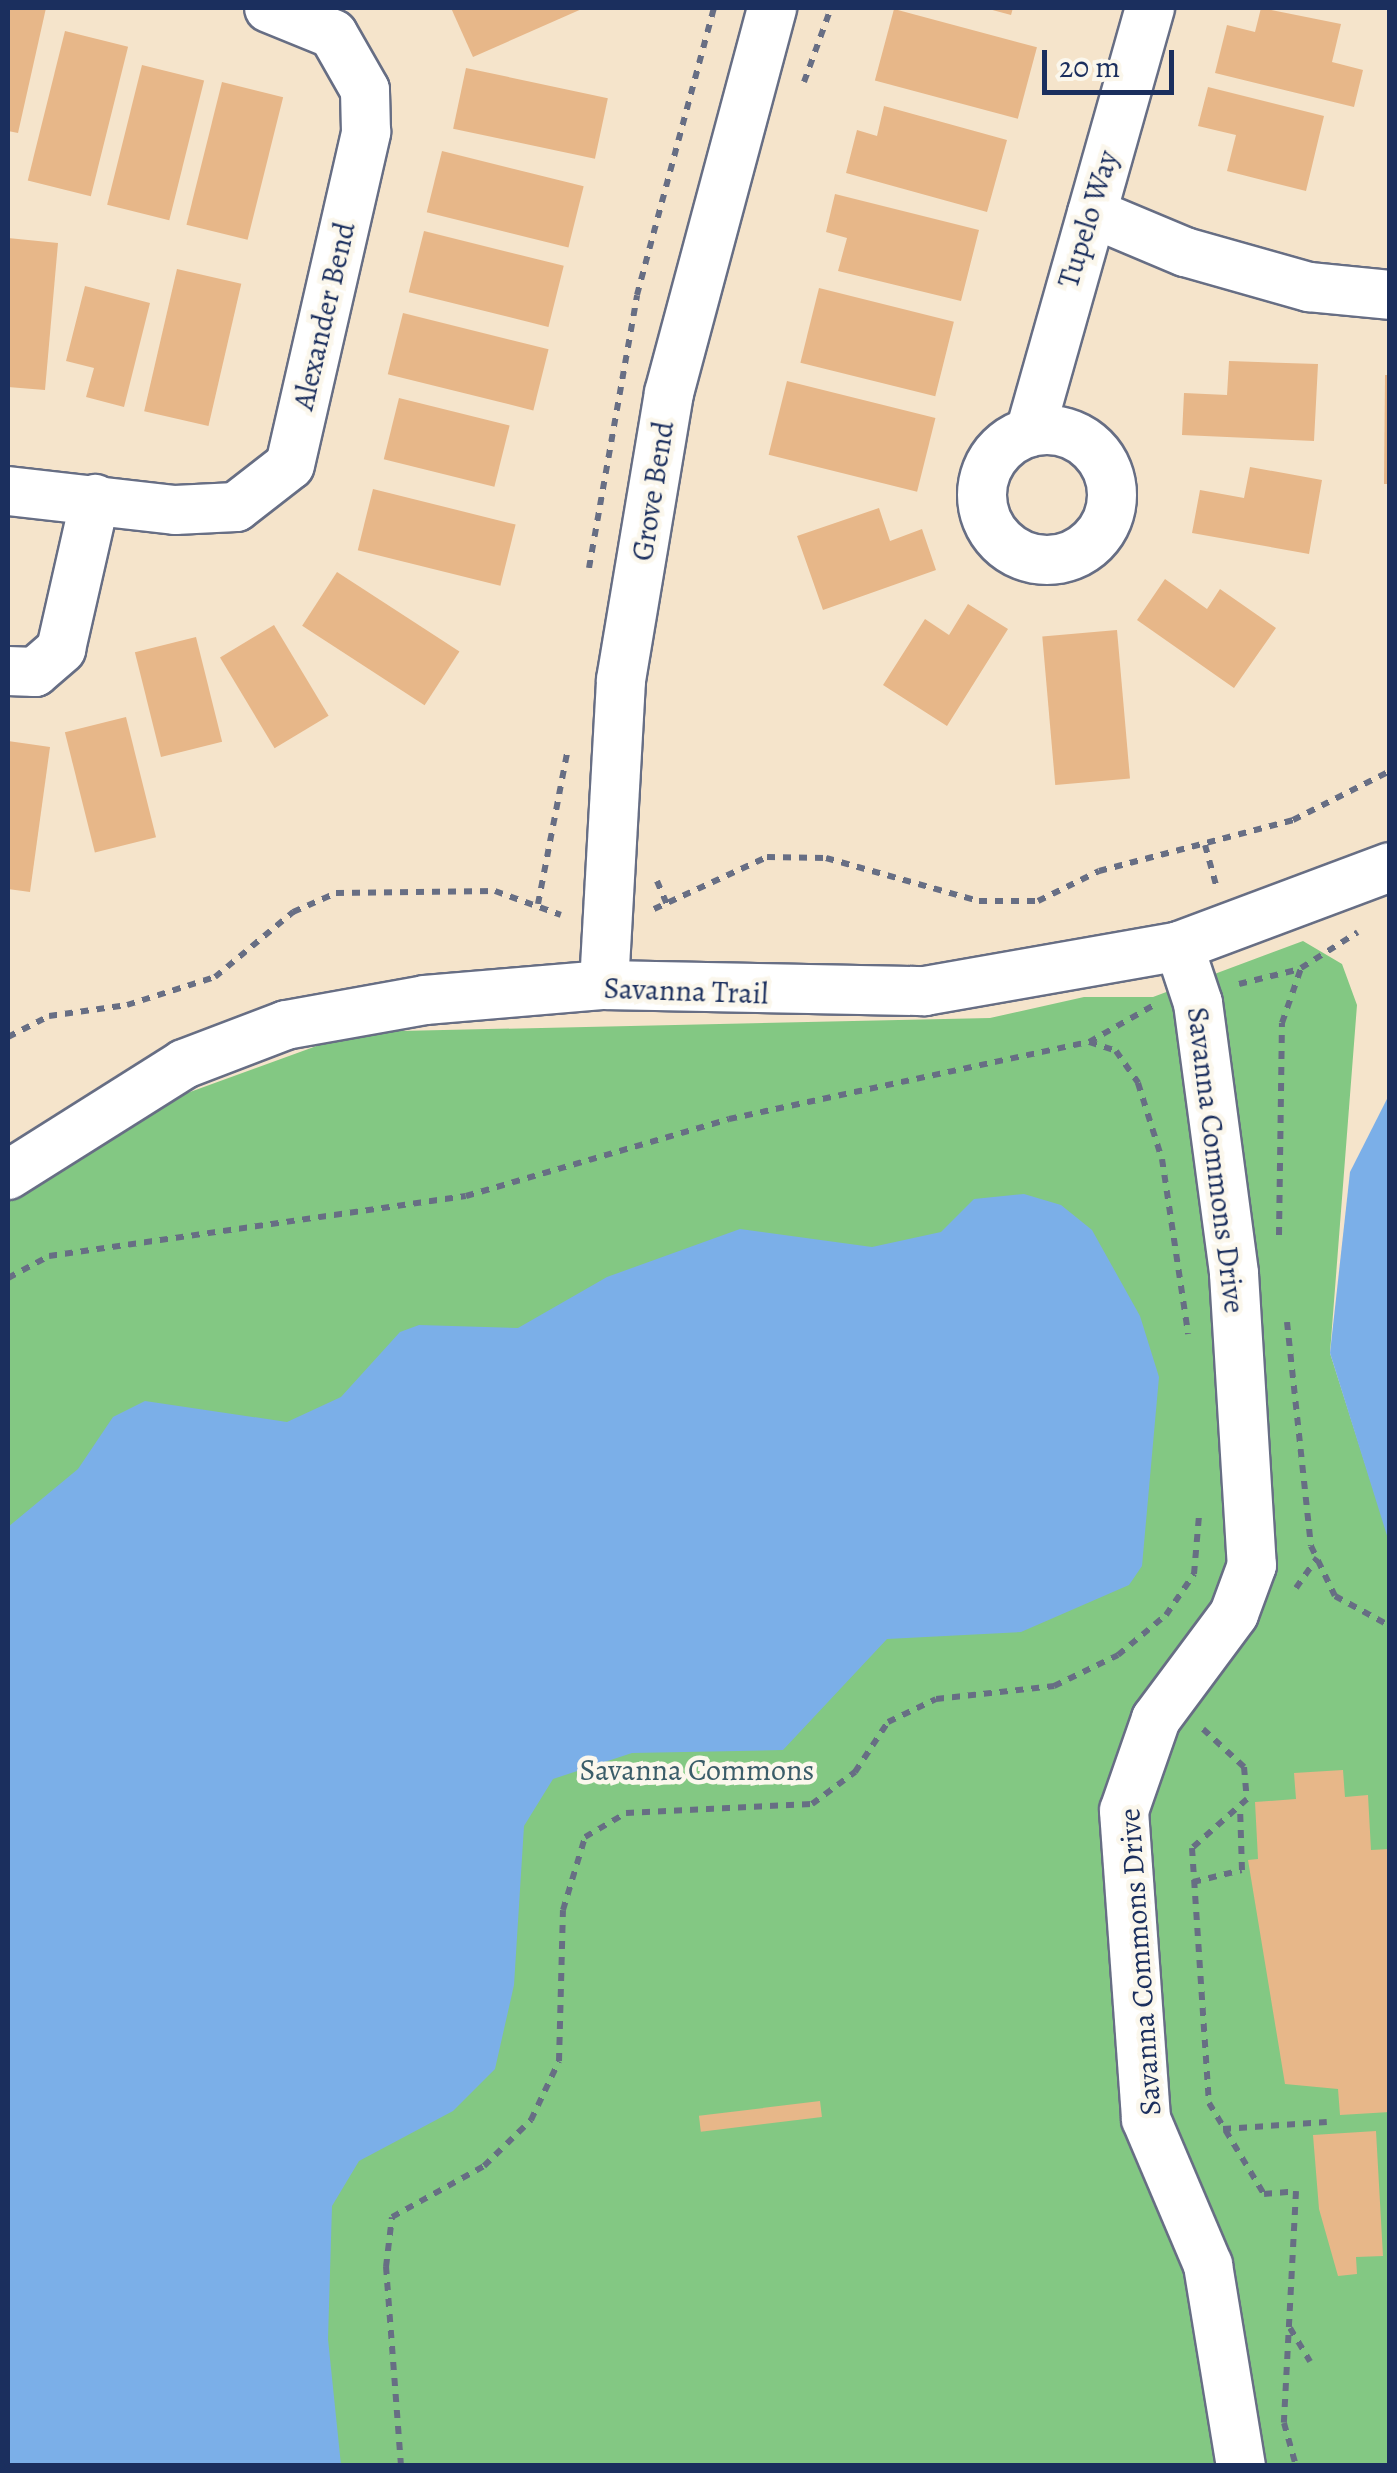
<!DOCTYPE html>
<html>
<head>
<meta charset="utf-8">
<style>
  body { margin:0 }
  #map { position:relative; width:1397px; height:2473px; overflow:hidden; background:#f5e4cb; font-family:Alegreya,serif }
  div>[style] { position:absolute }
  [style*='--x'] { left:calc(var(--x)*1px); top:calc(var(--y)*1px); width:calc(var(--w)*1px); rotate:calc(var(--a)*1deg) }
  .green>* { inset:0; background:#83c883 }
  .water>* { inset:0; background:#7bafe8 }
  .building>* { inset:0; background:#e7b789; transform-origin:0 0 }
  .path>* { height:6px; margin-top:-3px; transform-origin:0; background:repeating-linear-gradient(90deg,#676e84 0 8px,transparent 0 16px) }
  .roads { filter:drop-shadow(2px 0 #676e84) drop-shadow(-2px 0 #676e84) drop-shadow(0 2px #676e84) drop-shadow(0 -2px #676e84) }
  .minor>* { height:48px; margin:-24px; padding:0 24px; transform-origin:24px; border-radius:24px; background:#fff }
  .minor>.ring { margin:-24px; padding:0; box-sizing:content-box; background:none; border:48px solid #fff; border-radius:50% }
  span { translate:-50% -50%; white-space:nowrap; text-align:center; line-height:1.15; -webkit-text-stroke:9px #fbf7ec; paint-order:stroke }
  .street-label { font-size:30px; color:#1b2f5e }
  .park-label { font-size:30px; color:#3a5d69 }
  .frame { position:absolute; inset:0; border:10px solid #1b2f5e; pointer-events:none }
  .scale { position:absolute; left:1042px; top:50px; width:132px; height:45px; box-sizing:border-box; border:5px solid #1b2f5e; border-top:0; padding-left:12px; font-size:30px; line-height:35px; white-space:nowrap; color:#1b2f5e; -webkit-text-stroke:8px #fbf7ec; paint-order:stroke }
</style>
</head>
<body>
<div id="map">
  <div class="green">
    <i style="clip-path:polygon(1303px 941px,1342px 964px,1357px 1005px,1330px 1353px,1390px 1542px,1389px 2465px,8px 2465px,8px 1201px,124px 1116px,355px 1032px,990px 1018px,1084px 997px,1153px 997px)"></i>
  </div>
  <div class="water">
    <i style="clip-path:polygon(1389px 1095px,1390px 1542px,1389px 1542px,1330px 1353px,1350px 1172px)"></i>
    <i style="clip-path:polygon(1024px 1194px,1061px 1205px,1092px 1230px,1140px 1316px,1159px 1377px,1142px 1566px,1129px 1585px,1021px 1632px,887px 1639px,783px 1750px,632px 1753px,553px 1779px,524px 1826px,514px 1985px,495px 2069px,453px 2111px,359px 2161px,332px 2206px,328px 2339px,341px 2465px,8px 2465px,8px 1527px,78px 1469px,113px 1417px,145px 1401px,287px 1422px,341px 1397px,400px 1332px,419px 1325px,518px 1328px,607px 1277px,740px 1229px,872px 1247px,941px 1232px,974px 1199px)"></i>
  </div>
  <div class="building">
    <i style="clip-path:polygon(8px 8px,46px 8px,18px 133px,8px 131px)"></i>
    <i style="clip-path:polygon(451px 8px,584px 8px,473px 57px)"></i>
    <i style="clip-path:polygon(985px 8px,1013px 8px,1011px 15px)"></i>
    <i style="clip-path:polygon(1261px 8px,1341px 24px,1332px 62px,1363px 70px,1354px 107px,1215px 73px,1227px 25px,1255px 32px)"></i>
    <i style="left:894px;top:9px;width:148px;height:74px;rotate:15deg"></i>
    <i style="left:65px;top:31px;width:65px;height:154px;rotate:14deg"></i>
    <i style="left:142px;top:65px;width:64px;height:144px;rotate:14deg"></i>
    <i style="left:466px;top:68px;width:145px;height:62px;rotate:12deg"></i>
    <i style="left:222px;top:82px;width:63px;height:147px;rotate:14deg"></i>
    <i style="clip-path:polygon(1208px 87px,1324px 116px,1306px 191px,1227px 171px,1236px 135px,1198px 126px)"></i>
    <i style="clip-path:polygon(884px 106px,1007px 140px,987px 212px,846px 173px,857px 130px,877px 136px)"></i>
    <i style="left:442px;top:151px;width:146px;height:63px;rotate:14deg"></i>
    <i style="clip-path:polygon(835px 194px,979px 230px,961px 301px,838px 271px,847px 238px,826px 232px)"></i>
    <i style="left:424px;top:231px;width:144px;height:63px;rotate:14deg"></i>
    <i style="clip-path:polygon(8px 238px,58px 243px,45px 390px,8px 387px)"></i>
    <i style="left:177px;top:269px;width:66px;height:146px;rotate:13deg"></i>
    <i style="clip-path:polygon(85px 286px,150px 303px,124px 407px,86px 397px,94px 368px,66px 361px)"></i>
    <i style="left:819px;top:288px;width:139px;height:77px;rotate:14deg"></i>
    <i style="left:403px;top:313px;width:150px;height:63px;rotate:14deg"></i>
    <i style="clip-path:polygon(1229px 361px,1318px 364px,1314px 441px,1182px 435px,1184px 393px,1227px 395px)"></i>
    <i style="clip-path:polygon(1385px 375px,1390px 375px,1390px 484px,1384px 484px)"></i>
    <i style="left:787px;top:381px;width:153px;height:76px;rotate:14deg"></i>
    <i style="left:399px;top:398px;width:114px;height:63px;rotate:14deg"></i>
    <i style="clip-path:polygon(1250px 467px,1322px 480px,1309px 554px,1192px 533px,1200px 490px,1244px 498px)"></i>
    <i style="left:373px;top:489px;width:147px;height:63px;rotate:14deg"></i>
    <i style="clip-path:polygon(879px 508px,890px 541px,922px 529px,936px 570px,823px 610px,797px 536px)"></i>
    <i style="left:337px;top:572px;width:146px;height:64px;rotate:33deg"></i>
    <i style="clip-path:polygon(1165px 579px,1207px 609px,1220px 589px,1276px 628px,1234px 688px,1137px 620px)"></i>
    <i style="clip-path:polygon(968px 604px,1008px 629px,947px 726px,883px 685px,925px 619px,949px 635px)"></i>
    <i style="left:274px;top:625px;width:106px;height:63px;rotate:59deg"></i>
    <i style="left:1117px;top:630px;width:149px;height:75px;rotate:85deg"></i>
    <i style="left:196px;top:637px;width:108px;height:63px;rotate:76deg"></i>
    <i style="left:126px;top:717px;width:124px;height:63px;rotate:76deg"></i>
    <i style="clip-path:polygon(8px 741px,50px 747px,30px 892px,8px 889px)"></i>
    <i style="clip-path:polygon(1343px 1770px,1345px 1797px,1368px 1795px,1371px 1850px,1390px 1849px,1390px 2112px,1340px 2115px,1338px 2089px,1285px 2084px,1248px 1860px,1258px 1859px,1255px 1802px,1296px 1799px,1294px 1773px)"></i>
    <i style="left:820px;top:2101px;width:16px;height:122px;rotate:83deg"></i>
    <i style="clip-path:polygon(1376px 2131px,1383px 2256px,1356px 2257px,1357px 2274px,1338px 2276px,1319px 2209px,1313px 2135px)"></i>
  </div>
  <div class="path">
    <i style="--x:804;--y:82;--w:79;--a:-70"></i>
    <i style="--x:589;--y:568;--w:277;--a:-80"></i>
    <i style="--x:637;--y:295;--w:297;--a:-75"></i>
    <i style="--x:1205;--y:845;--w:41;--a:74.6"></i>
    <i style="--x:657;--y:881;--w:26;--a:67"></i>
    <i style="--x:538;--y:904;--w:153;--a:-79.1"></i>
    <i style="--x:654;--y:909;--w:124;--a:-24.7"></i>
    <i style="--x:767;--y:857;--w:59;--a:1"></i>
    <i style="--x:826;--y:858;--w:159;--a:15.7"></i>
    <i style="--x:979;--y:901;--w:59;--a:0"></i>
    <i style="--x:1038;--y:901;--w:68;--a:-26.2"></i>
    <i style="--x:1099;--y:871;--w:201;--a:-14.7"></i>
    <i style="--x:1293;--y:820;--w:109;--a:-26.8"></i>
    <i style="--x:1239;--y:984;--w:63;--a:-13.8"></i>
    <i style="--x:8;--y:1037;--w:46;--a:-27.1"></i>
    <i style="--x:49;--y:1016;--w:79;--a:-8"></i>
    <i style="--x:127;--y:1005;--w:92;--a:-17.7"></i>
    <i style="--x:215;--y:977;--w:102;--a:-39.8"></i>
    <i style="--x:293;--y:912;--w:47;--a:-23.8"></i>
    <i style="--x:336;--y:893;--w:159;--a:-0.7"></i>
    <i style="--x:495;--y:891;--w:70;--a:20"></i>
    <i style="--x:1089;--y:1042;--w:75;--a:-29.6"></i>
    <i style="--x:1279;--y:1235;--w:212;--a:-89.2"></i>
    <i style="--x:1282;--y:1023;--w:58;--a:-70.9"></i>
    <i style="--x:1301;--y:968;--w:67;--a:-32.3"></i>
    <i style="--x:8;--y:1278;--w:47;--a:-28.2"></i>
    <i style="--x:49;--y:1256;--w:421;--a:-8.2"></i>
    <i style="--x:466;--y:1196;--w:274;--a:-16.3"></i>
    <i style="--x:729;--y:1119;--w:368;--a:-12.1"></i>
    <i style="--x:1089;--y:1042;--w:28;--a:18"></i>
    <i style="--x:1116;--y:1051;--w:39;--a:55"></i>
    <i style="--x:1138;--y:1083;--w:80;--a:72.5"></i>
    <i style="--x:1162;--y:1159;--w:177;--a:81.5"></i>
    <i style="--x:1287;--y:1322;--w:225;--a:83.9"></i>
    <i style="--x:1311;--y:1546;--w:55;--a:64.4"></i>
    <i style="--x:1335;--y:1596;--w:63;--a:28.6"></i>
    <i style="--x:1296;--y:1588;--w:37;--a:-55"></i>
    <i style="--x:1203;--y:1729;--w:56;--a:42.8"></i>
    <i style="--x:1244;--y:1767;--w:32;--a:85"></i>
    <i style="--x:1247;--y:1799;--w:74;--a:138.3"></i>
    <i style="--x:1192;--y:1848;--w:256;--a:86.2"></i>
    <i style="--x:1209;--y:2103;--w:106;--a:58.9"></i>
    <i style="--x:1264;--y:2194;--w:32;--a:-5"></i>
    <i style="--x:1296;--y:2191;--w:232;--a:93"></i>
    <i style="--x:1284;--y:2423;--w:45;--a:74.4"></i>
    <i style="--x:1193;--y:1882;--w:50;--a:-13.8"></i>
    <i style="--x:1242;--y:1870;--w:62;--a:-91.8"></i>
    <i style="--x:1223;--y:2129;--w:104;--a:-3.9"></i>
    <i style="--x:1290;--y:2328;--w:39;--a:59"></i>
    <i style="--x:401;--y:2466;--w:200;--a:-94.3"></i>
    <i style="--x:386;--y:2267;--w:50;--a:-83.2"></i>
    <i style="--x:392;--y:2217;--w:105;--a:-29"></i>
    <i style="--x:484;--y:2166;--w:66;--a:-44.4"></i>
    <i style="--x:531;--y:2120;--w:65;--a:-64.6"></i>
    <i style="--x:559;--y:2061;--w:151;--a:-88.5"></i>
    <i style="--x:563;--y:1910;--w:76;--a:-73.2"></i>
    <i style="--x:585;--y:1837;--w:48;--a:-30.3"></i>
    <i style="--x:626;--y:1813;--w:186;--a:-2.8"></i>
    <i style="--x:812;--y:1804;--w:54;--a:-36.7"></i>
    <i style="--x:855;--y:1772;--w:60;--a:-56.6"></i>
    <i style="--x:888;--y:1722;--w:53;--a:-25.6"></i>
    <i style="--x:936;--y:1699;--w:119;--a:-6.3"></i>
    <i style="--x:1054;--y:1686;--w:71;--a:-25.8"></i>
    <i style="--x:1118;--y:1655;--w:62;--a:-39.8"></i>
    <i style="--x:1166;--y:1615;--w:50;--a:-55.7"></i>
    <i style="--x:1194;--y:1574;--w:58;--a:-85.1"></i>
  </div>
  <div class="roads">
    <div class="minor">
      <i style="--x:1092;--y:213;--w:101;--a:22.8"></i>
      <i style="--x:1185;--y:252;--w:129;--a:15.8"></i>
      <i style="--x:1309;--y:287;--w:81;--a:5.6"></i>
      <i class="ring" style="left:982px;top:430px;width:82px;height:82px"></i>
      <i style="--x:1030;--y:432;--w:441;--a:-74.2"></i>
      <i style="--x:8;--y:491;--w:168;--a:6.5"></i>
      <i style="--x:175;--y:510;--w:61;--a:-2.8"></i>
      <i style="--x:236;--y:507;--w:68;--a:-37.9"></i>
      <i style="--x:290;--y:465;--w:342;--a:-77.1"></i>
      <i style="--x:366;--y:132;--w:42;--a:-91.4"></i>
      <i style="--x:365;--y:90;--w:64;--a:-119.7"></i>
      <i style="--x:333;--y:34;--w:69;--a:-157.9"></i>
      <i style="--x:8;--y:671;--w:27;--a:2"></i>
      <i style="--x:35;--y:672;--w:35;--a:-41"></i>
      <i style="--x:61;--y:649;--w:154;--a:-77.2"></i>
      <i style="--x:1179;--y:946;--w:60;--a:71.6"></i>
      <i style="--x:1198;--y:1003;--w:273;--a:82.4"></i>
      <i style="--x:1234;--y:1274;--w:292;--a:86.5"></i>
      <i style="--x:1252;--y:1565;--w:52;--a:110.2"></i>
      <i style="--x:1234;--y:1614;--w:131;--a:126.6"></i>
      <i style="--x:1156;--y:1719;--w:97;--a:109.2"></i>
      <i style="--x:1124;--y:1811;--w:309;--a:85.9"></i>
      <i style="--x:1146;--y:2119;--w:159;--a:67"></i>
      <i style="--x:1208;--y:2265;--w:204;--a:80.7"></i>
      <i style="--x:604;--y:985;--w:305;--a:-86.8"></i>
      <i style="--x:621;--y:680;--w:291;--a:-80.5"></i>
      <i style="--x:669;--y:393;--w:399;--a:-75"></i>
      <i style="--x:8;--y:1175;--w:208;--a:-32.2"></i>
      <i style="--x:184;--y:1064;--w:109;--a:-20.9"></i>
      <i style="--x:286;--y:1025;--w:141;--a:-10.2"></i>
      <i style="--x:425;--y:1000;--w:180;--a:-4.8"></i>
      <i style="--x:604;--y:985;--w:321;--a:1.1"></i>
      <i style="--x:925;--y:991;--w:258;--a:-10"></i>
      <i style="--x:1179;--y:946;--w:225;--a:-20.5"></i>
    </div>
  </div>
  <div class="street-label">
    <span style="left:1088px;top:219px;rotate:-73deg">Tupelo Way</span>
    <span style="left:324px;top:316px;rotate:-77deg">Alexander Bend</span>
    <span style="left:653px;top:491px;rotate:-81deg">Grove Bend</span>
    <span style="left:686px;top:991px;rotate:2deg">Savanna Trail</span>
    <span style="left:1216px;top:1160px;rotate:83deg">Savanna Commons Drive</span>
    <span style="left:1140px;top:1962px;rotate:-94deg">Savanna Commons Drive</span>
  </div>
  <div class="park-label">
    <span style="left:697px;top:1770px">Savanna Commons</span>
  </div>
  <div class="frame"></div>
  <div class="scale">20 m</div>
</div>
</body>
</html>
